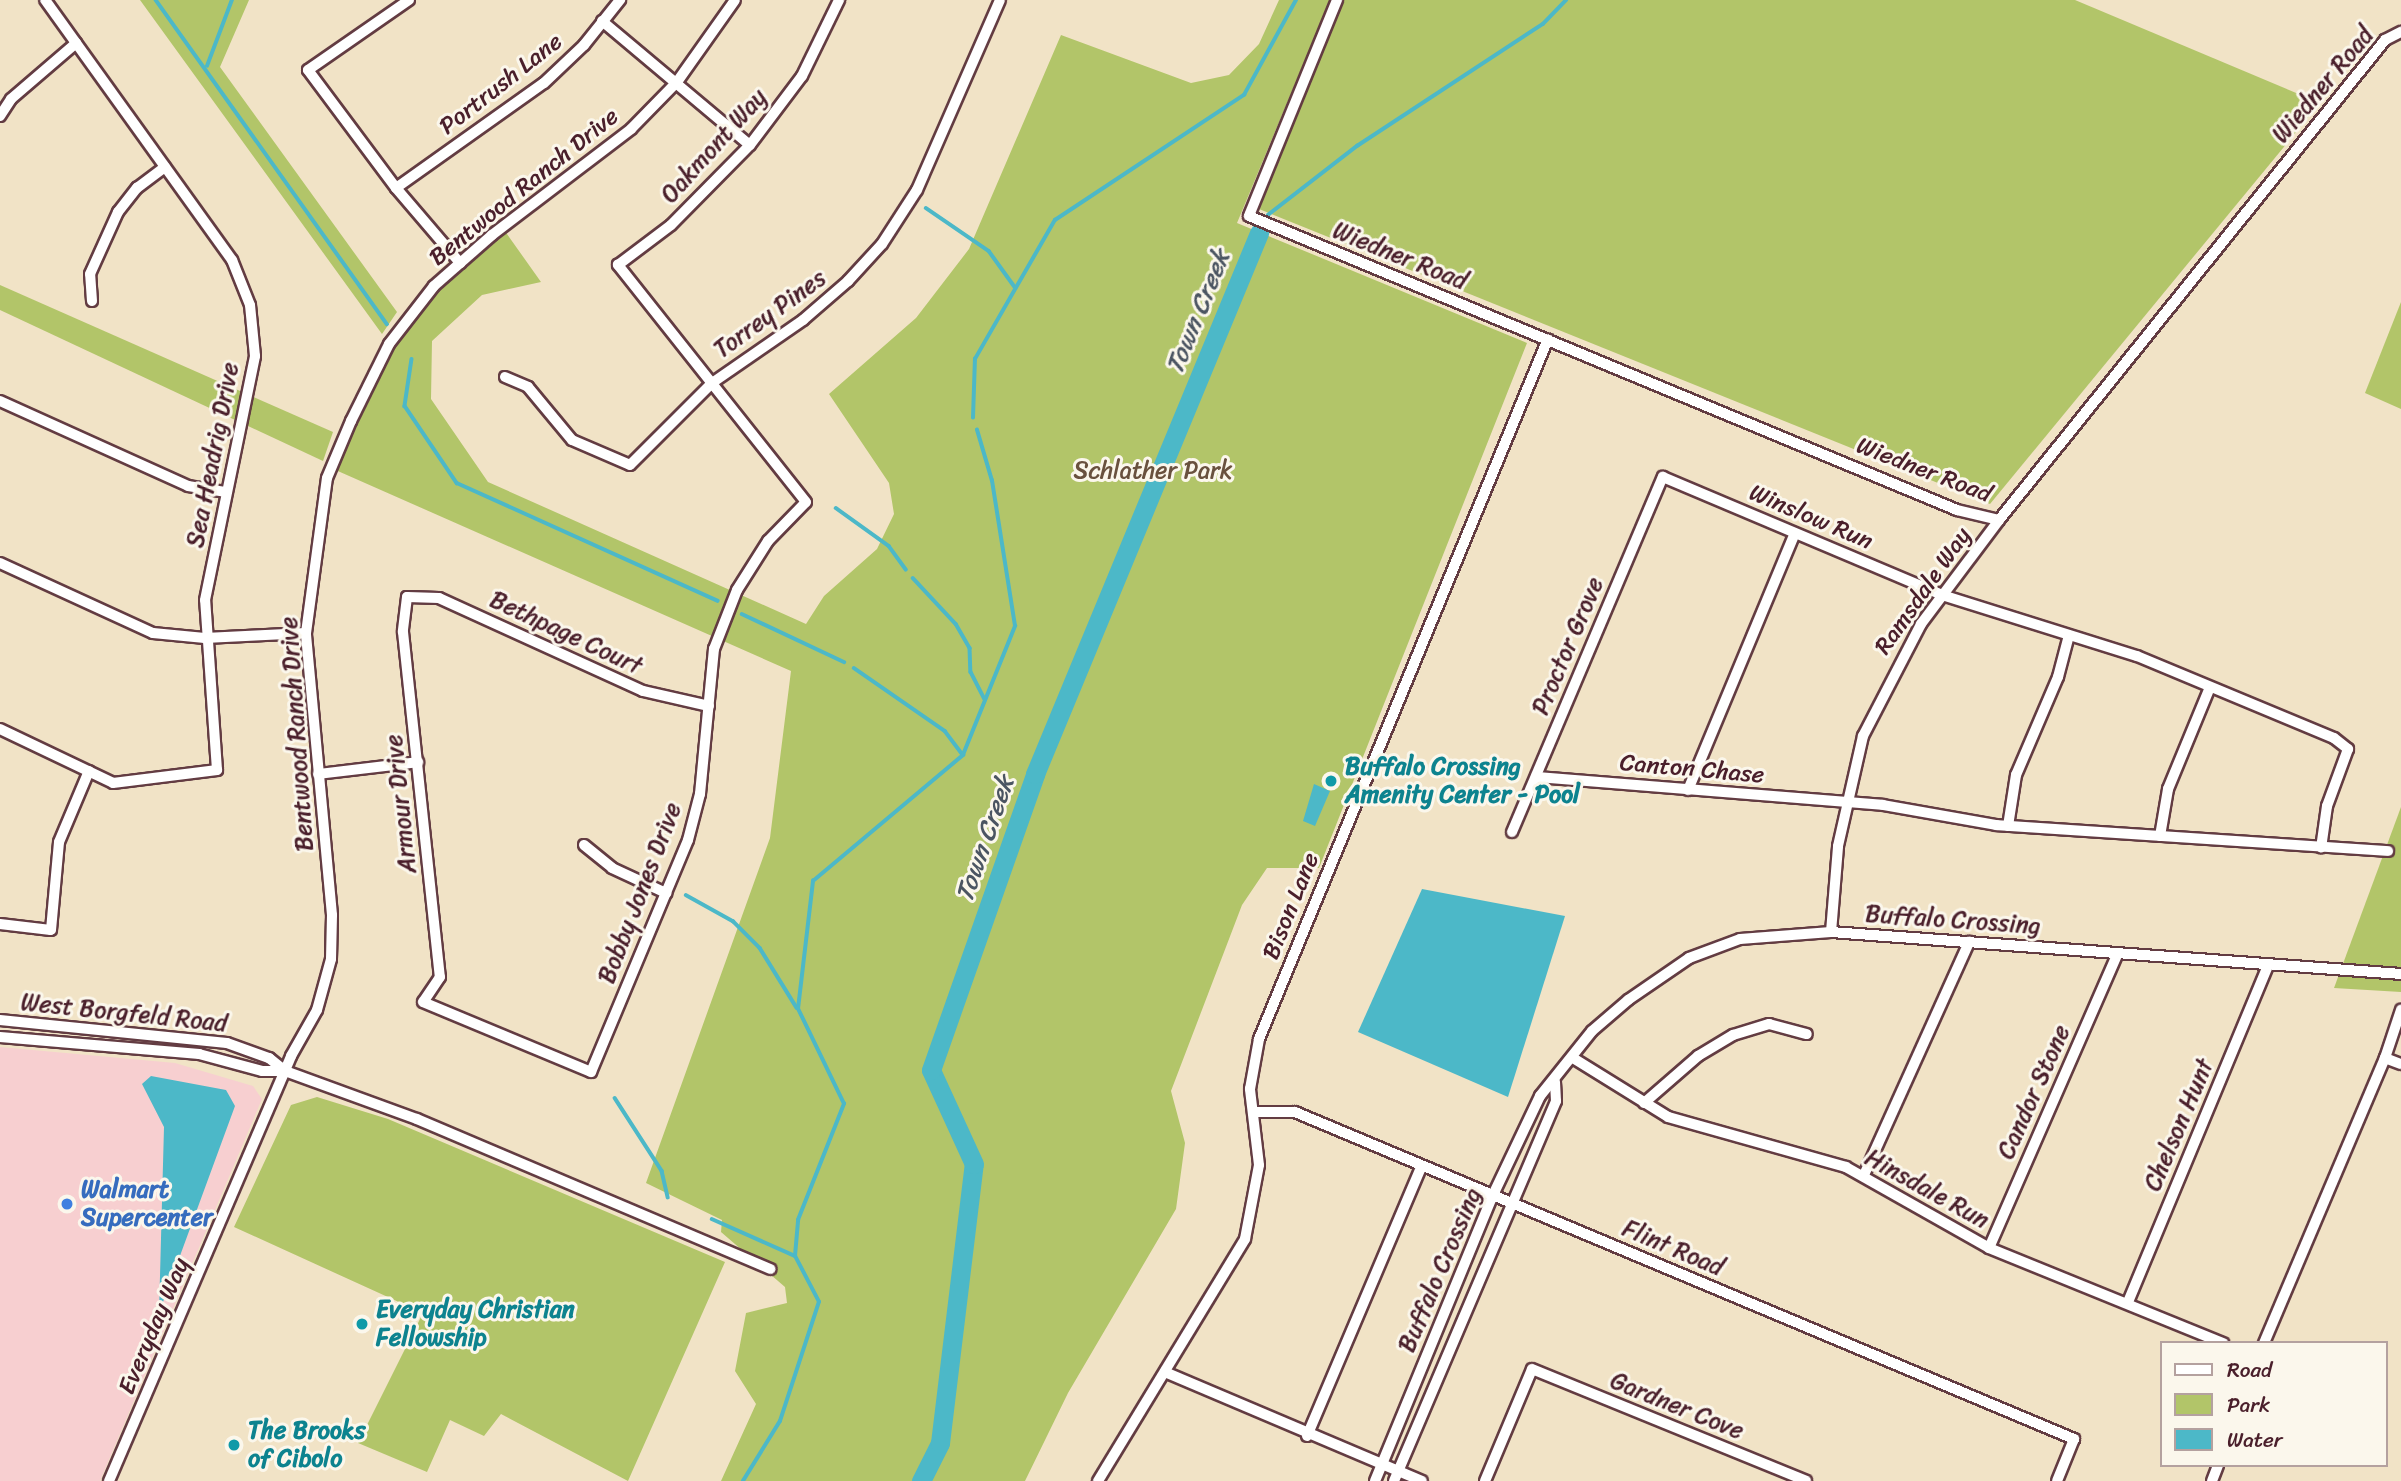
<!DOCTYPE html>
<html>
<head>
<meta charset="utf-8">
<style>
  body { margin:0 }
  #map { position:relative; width:2401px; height:1481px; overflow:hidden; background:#f1e3c6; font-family:Sriracha,sans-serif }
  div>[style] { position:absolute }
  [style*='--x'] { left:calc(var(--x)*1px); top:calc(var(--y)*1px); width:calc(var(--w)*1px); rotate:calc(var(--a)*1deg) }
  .built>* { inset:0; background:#f7cfd0 }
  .green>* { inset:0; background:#b2c569 }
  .water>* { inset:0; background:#4cb8c8 }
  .stream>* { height:3.5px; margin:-1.75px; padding:0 1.75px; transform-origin:1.75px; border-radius:1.75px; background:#4cb8c8 }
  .river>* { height:19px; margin:-9.5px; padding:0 9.5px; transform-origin:9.5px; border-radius:9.5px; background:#4cb8c8 }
  .roads { filter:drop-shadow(2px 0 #633c42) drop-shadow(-2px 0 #633c42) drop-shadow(0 2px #633c42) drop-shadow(0 -2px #633c42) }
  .street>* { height:10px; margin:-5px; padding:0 5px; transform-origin:5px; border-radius:5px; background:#fff }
  .dots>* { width:19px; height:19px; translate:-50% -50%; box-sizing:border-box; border:4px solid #fbf7ec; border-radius:50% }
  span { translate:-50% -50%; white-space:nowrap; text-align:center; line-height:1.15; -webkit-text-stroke:6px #fbf7ec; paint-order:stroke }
  .street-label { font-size:24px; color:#4a1f2b }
  .park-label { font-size:24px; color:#69513e }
  .culture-label { font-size:24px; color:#0d838f; font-weight:700 }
  .left { translate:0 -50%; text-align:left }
  .shop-label { font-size:24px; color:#366cbe; font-weight:700 }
  .water-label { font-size:26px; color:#4b5562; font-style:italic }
  .legend { position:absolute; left:2160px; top:1341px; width:228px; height:126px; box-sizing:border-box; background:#fbf7ec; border:2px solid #b4a19f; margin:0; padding:9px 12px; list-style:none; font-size:21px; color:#4a1f2b }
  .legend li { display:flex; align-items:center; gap:14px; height:35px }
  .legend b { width:35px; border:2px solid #b4a19f }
</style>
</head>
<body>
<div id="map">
  <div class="built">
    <i style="clip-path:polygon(0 1047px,175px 1063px,253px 1086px,262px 1099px,100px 1481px,0 1481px)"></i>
  </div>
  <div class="green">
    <i style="clip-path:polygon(140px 0,249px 0,220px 67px,397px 312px,382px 334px)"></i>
    <i style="clip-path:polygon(1279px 0,1330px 0,1237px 223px,1527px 343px,1319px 868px,1267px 868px,1242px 905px,1171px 1091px,1185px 1143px,1176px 1209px,1068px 1393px,1025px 1481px,721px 1481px,756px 1404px,735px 1371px,746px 1313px,787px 1303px,785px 1287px,721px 1232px,722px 1220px,646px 1183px,770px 838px,791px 671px,331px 468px,389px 344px,434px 286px,502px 227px,541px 282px,482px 295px,432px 341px,431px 399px,488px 482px,806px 624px,824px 596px,877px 549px,894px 514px,889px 483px,829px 394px,916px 318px,969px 249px,1061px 35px,1191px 83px,1229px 75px,1259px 44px)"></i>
    <i style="clip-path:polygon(1344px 0,2075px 0,2320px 103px,1990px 504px,1259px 209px)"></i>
    <i style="clip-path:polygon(0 285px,333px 432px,323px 461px,0 310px)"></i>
    <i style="clip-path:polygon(2401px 302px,2401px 409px,2365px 393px)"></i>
    <i style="clip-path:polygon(2401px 807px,2401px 992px,2334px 988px)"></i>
    <i style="clip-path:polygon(317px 1097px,388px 1119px,725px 1262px,628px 1481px,501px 1414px,484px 1436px,450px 1420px,427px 1472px,358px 1443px,423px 1313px,234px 1227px,291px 1105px)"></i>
  </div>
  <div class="water">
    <i style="clip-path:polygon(1314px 784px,1330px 791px,1315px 826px,1303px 821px)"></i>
    <i style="clip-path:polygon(1422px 889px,1565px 916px,1508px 1097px,1358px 1032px)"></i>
    <i style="clip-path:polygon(151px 1076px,226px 1090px,235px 1106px,159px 1313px,164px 1127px,142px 1084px)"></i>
  </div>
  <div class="stream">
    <i style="--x:156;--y:0;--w:398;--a:54.5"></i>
    <i style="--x:207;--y:66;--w:71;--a:-69.3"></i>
    <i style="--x:926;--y:208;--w:76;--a:34.3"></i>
    <i style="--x:989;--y:251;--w:44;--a:54.2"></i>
    <i style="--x:1268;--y:215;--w:113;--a:-37.8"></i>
    <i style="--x:1357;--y:146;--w:222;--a:-33.3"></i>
    <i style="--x:1543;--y:24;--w:33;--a:-46"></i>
    <i style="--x:412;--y:359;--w:48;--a:98.5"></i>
    <i style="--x:405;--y:406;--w:93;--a:56"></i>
    <i style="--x:457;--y:483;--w:286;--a:24.3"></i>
    <i style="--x:973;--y:418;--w:59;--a:-88.1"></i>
    <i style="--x:975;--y:359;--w:160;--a:-60.1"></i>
    <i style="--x:1055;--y:220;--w:227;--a:-33.5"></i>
    <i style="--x:1244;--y:95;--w:108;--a:-61.3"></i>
    <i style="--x:836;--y:508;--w:65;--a:35.6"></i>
    <i style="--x:889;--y:546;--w:29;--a:54"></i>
    <i style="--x:913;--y:578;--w:63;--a:46.9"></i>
    <i style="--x:956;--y:624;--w:28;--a:60"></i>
    <i style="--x:970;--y:648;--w:24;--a:88"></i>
    <i style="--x:971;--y:672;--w:30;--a:63"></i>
    <i style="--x:742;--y:614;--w:113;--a:25.2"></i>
    <i style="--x:854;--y:668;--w:111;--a:34.7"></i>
    <i style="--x:945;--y:731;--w:30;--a:53"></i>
    <i style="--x:686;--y:895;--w:54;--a:29"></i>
    <i style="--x:733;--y:921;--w:38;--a:45"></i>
    <i style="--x:760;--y:948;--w:70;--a:58.3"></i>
    <i style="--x:615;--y:1098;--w:87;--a:57.2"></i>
    <i style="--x:662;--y:1171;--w:27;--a:77"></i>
    <i style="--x:712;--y:1219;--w:91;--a:24"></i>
    <i style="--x:743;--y:1481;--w:70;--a:-58.3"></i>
    <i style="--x:780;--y:1421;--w:125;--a:-71.9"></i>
    <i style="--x:819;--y:1302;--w:52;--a:-117.6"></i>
    <i style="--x:795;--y:1256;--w:36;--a:-85"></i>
    <i style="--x:798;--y:1220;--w:125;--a:-68.4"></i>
    <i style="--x:844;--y:1104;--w:106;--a:-115.8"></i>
    <i style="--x:798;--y:1009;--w:129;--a:-83.3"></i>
    <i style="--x:813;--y:881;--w:196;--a:-40"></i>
    <i style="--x:963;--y:755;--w:139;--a:-68"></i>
    <i style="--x:1015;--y:626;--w:147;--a:-99"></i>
    <i style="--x:992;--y:481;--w:53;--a:-106.4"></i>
  </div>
  <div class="river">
    <i style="--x:921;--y:1481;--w:42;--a:-63.4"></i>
    <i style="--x:940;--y:1443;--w:281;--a:-83.1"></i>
    <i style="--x:974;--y:1164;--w:103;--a:-114.6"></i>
    <i style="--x:931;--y:1070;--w:314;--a:-70.6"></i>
    <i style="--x:1035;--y:774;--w:586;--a:-67.51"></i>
  </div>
  <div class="roads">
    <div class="street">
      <i style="--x:409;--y:0;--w:123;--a:145.3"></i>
      <i style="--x:308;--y:70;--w:147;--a:53.3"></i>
      <i style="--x:396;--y:188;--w:99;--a:49.5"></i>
      <i style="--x:1337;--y:0;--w:233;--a:112.2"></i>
      <i style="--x:1249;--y:216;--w:767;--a:22.55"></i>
      <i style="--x:1957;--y:510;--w:43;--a:13.4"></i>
      <i style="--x:1999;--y:520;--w:616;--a:-51.19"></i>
      <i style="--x:2385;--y:40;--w:18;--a:-27"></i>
      <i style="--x:602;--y:21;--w:193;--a:40"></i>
      <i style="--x:0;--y:116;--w:20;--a:-57"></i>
      <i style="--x:11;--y:99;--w:86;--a:-40.7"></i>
      <i style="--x:396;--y:188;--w:181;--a:-35.4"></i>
      <i style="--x:544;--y:83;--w:55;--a:-43.5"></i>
      <i style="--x:584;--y:45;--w:58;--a:-51.3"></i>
      <i style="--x:92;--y:301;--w:27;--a:-94"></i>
      <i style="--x:90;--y:274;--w:68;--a:-65.7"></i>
      <i style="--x:118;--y:212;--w:31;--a:-52"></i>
      <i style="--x:137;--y:188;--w:35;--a:-37"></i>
      <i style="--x:505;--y:377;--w:25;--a:23"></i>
      <i style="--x:528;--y:387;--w:69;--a:50.3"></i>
      <i style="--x:572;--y:440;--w:63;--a:23.3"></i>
      <i style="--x:630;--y:465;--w:116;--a:-45"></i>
      <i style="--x:712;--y:383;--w:111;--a:-34.7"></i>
      <i style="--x:803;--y:320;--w:60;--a:-40.9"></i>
      <i style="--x:848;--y:281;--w:50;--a:-47.4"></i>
      <i style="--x:882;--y:244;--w:64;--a:-57.1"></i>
      <i style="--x:917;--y:190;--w:207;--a:-66.4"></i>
      <i style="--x:0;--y:401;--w:206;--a:24.3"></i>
      <i style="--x:188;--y:486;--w:39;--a:9"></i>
      <i style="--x:0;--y:563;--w:168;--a:24.6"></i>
      <i style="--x:153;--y:633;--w:52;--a:5.5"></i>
      <i style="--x:205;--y:638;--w:101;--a:-2.8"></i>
      <i style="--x:709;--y:706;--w:68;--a:-167.2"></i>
      <i style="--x:643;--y:691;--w:224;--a:-155.5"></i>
      <i style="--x:439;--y:598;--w:32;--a:-178"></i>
      <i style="--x:407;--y:597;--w:35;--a:97"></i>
      <i style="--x:403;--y:632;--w:347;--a:83.9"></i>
      <i style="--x:440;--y:977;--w:30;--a:124"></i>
      <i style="--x:423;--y:1002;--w:182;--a:22.6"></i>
      <i style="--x:591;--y:1072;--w:251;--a:-67.3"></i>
      <i style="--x:688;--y:840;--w:48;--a:-75.4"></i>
      <i style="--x:700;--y:794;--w:146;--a:-84.5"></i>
      <i style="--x:714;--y:649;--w:63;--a:-68.7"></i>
      <i style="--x:737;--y:590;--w:58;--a:-57.7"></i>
      <i style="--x:768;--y:541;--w:54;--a:-45.7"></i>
      <i style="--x:806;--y:502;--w:303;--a:-128.4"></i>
      <i style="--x:618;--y:265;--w:66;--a:-37"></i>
      <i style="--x:671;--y:225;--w:112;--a:-45.4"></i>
      <i style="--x:750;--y:145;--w:86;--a:-53"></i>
      <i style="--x:802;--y:76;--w:85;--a:-64"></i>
      <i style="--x:0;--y:729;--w:125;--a:25.5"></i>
      <i style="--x:113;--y:783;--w:105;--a:-7.1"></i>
      <i style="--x:217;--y:770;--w:170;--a:-94"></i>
      <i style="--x:205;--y:600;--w:249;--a:-78.4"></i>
      <i style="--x:255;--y:356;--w:51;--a:-95.6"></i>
      <i style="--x:250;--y:305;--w:48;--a:-111.8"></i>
      <i style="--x:232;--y:260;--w:320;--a:-125.7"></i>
      <i style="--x:318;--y:774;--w:101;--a:-6.8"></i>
      <i style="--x:1536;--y:777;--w:348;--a:4.6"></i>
      <i style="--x:1883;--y:805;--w:115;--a:10"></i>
      <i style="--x:1996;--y:825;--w:393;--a:3.8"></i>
      <i style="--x:1688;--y:790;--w:278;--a:-67.4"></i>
      <i style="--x:2008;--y:826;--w:52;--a:-81.1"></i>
      <i style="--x:2016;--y:775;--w:107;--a:-66.8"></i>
      <i style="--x:2058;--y:677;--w:43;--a:-75.3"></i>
      <i style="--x:1512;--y:832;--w:386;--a:-67"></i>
      <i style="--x:1663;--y:477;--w:303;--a:22.9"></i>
      <i style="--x:1942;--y:595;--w:204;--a:17.4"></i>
      <i style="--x:2137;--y:656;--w:213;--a:22.6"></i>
      <i style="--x:2334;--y:738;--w:18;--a:38"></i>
      <i style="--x:2348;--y:749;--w:61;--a:110.2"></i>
      <i style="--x:2327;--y:806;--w:42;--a:98.1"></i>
      <i style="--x:2160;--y:836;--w:48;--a:-80.3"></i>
      <i style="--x:2168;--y:789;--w:110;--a:-67.6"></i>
      <i style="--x:584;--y:845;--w:36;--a:39"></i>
      <i style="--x:612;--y:868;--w:60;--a:24.8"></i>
      <i style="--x:0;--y:924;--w:51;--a:6.7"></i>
      <i style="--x:51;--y:930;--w:88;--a:-84.8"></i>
      <i style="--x:59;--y:842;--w:77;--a:-67.1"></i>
      <i style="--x:1831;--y:932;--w:86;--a:-85.3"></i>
      <i style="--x:1838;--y:846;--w:113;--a:-77.2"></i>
      <i style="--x:1863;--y:736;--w:126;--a:-62.6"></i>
      <i style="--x:1921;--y:624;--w:130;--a:-53.1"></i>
      <i style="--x:0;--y:1020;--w:228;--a:5.8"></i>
      <i style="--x:227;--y:1043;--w:45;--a:19.7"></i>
      <i style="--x:269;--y:1058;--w:21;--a:39"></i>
      <i style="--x:0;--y:1037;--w:200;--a:4.9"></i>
      <i style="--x:199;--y:1054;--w:65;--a:15.1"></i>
      <i style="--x:262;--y:1071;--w:23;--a:0"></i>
      <i style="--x:285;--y:1071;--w:140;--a:20"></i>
      <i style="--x:417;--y:1119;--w:384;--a:23"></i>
      <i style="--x:1573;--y:1058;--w:112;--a:31.8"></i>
      <i style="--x:1668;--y:1117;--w:185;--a:15.7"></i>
      <i style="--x:1846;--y:1167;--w:164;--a:29.5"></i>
      <i style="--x:1989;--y:1248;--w:253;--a:22.1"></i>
      <i style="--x:2385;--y:1058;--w:17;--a:21"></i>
      <i style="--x:1644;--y:1103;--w:72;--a:-41"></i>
      <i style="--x:1698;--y:1056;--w:41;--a:-31"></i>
      <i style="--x:1733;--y:1035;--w:38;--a:-17"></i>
      <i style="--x:1769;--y:1024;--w:39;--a:15"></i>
      <i style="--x:1254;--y:1112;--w:41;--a:0"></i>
      <i style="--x:1295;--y:1112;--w:845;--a:22.77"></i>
      <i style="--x:2074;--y:1439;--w:45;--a:112"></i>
      <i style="--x:1864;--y:1175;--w:256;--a:-65.7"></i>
      <i style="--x:1989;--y:1248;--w:322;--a:-66.4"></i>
      <i style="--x:2128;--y:1302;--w:365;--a:-67.4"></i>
      <i style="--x:2264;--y:1343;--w:310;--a:-67"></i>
      <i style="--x:2385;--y:1058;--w:51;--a:-71.6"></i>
      <i style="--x:1165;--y:1372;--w:279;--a:23"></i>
      <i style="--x:1307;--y:1436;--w:292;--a:-67"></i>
      <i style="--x:109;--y:1481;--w:462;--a:-66.8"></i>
      <i style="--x:291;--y:1056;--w:53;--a:-60.5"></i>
      <i style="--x:317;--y:1010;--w:53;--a:-74.6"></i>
      <i style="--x:331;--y:959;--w:44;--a:-88.7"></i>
      <i style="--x:332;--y:915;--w:283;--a:-95.3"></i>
      <i style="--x:306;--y:633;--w:156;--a:-82.3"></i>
      <i style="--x:327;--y:478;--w:62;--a:-67.2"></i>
      <i style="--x:351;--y:421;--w:86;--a:-63.7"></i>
      <i style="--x:389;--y:344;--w:73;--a:-52.2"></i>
      <i style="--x:434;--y:286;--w:77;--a:-41.3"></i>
      <i style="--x:492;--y:235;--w:175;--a:-37.3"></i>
      <i style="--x:631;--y:129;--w:66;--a:-45.6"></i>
      <i style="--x:677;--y:82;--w:100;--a:-54.7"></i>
      <i style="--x:1098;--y:1481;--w:283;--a:-58.7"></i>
      <i style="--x:1245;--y:1239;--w:75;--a:-79.3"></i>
      <i style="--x:1259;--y:1165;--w:77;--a:-96.8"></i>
      <i style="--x:1250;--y:1089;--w:51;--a:-79.8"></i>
      <i style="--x:1259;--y:1039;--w:757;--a:-67.57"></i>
      <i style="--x:1375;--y:1481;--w:309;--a:-67.6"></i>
      <i style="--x:1493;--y:1195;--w:110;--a:-64.6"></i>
      <i style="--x:1540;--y:1096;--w:83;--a:-51.3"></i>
      <i style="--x:1592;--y:1031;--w:48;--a:-40.7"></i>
      <i style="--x:1628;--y:1000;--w:74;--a:-34.5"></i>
      <i style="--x:1689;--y:958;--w:54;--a:-20.4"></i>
      <i style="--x:1740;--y:939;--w:91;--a:-4.4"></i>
      <i style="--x:1831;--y:932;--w:572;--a:4.21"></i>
      <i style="--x:1394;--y:1481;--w:413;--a:-66.9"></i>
      <i style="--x:1556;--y:1101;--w:19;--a:-93"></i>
      <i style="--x:1485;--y:1481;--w:121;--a:-67.2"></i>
      <i style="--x:1532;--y:1369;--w:296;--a:22.2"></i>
      <i style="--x:2212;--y:1481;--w:17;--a:-69"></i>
    </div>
  </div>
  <div class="dots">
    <i style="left:1331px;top:781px;background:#0f9aa8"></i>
    <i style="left:67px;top:1204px;background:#3f7fe0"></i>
    <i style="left:362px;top:1324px;background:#0f9aa8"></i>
    <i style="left:234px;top:1445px;background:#0f9aa8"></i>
  </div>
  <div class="street-label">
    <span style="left:501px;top:84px;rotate:-38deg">Portrush Lane</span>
    <span style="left:2323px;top:85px;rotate:-50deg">Wiedner Road</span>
    <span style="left:714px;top:146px;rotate:-48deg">Oakmont Way</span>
    <span style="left:524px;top:187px;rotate:-39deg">Bentwood Ranch Drive</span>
    <span style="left:1400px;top:256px;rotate:22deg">Wiedner Road</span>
    <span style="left:770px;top:314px;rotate:-36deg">Torrey Pines</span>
    <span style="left:213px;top:455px;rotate:-79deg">Sea Headrig Drive</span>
    <span style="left:1924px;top:470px;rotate:21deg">Wiedner Road</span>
    <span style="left:1811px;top:517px;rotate:23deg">Winslow Run</span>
    <span style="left:1923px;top:591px;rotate:-55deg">Ramsdale Way</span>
    <span style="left:566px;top:633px;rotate:25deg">Bethpage Court</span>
    <span style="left:1568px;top:646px;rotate:-67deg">Proctor Grove</span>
    <span style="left:297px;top:734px;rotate:-94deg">Bentwood Ranch Drive</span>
    <span style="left:1692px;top:769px;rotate:5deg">Canton Chase</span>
    <span style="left:401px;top:804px;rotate:-96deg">Armour Drive</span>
    <span style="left:640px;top:893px;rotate:-69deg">Bobby Jones Drive</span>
    <span style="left:1291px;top:906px;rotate:-68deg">Bison Lane</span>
    <span style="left:1953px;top:920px;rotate:4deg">Buffalo Crossing</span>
    <span style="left:124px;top:1013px;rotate:6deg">West Borgfeld Road</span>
    <span style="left:2034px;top:1092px;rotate:-66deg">Candor Stone</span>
    <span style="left:2179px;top:1125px;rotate:-67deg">Chelson Hunt</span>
    <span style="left:1927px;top:1189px;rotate:29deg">Hinsdale Run</span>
    <span style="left:1673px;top:1248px;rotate:23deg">Flint Road</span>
    <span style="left:1440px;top:1270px;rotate:-67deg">Buffalo Crossing</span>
    <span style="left:154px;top:1326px;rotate:-67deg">Everyday Way</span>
    <span style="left:1677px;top:1406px;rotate:22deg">Gardner Cove</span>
  </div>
  <div class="park-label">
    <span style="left:1153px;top:471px">Schlather Park</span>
  </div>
  <div class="culture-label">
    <span class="left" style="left:1345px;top:781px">Buffalo Crossing<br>Amenity Center - Pool</span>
    <span class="left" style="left:376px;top:1324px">Everyday Christian<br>Fellowship</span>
    <span class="left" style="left:248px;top:1445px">The Brooks<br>of Cibolo</span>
  </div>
  <div class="shop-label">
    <span class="left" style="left:81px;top:1204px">Walmart<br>Supercenter</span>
  </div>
  <div class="water-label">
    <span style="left:1198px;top:312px;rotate:-68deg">Town Creek</span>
    <span style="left:985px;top:839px;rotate:-71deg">Town Creek</span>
  </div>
  <ul class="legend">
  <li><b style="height:9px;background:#fff"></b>Road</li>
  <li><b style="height:19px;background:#b2c569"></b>Park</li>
  <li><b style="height:19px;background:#4cb8c8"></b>Water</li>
  </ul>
</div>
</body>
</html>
